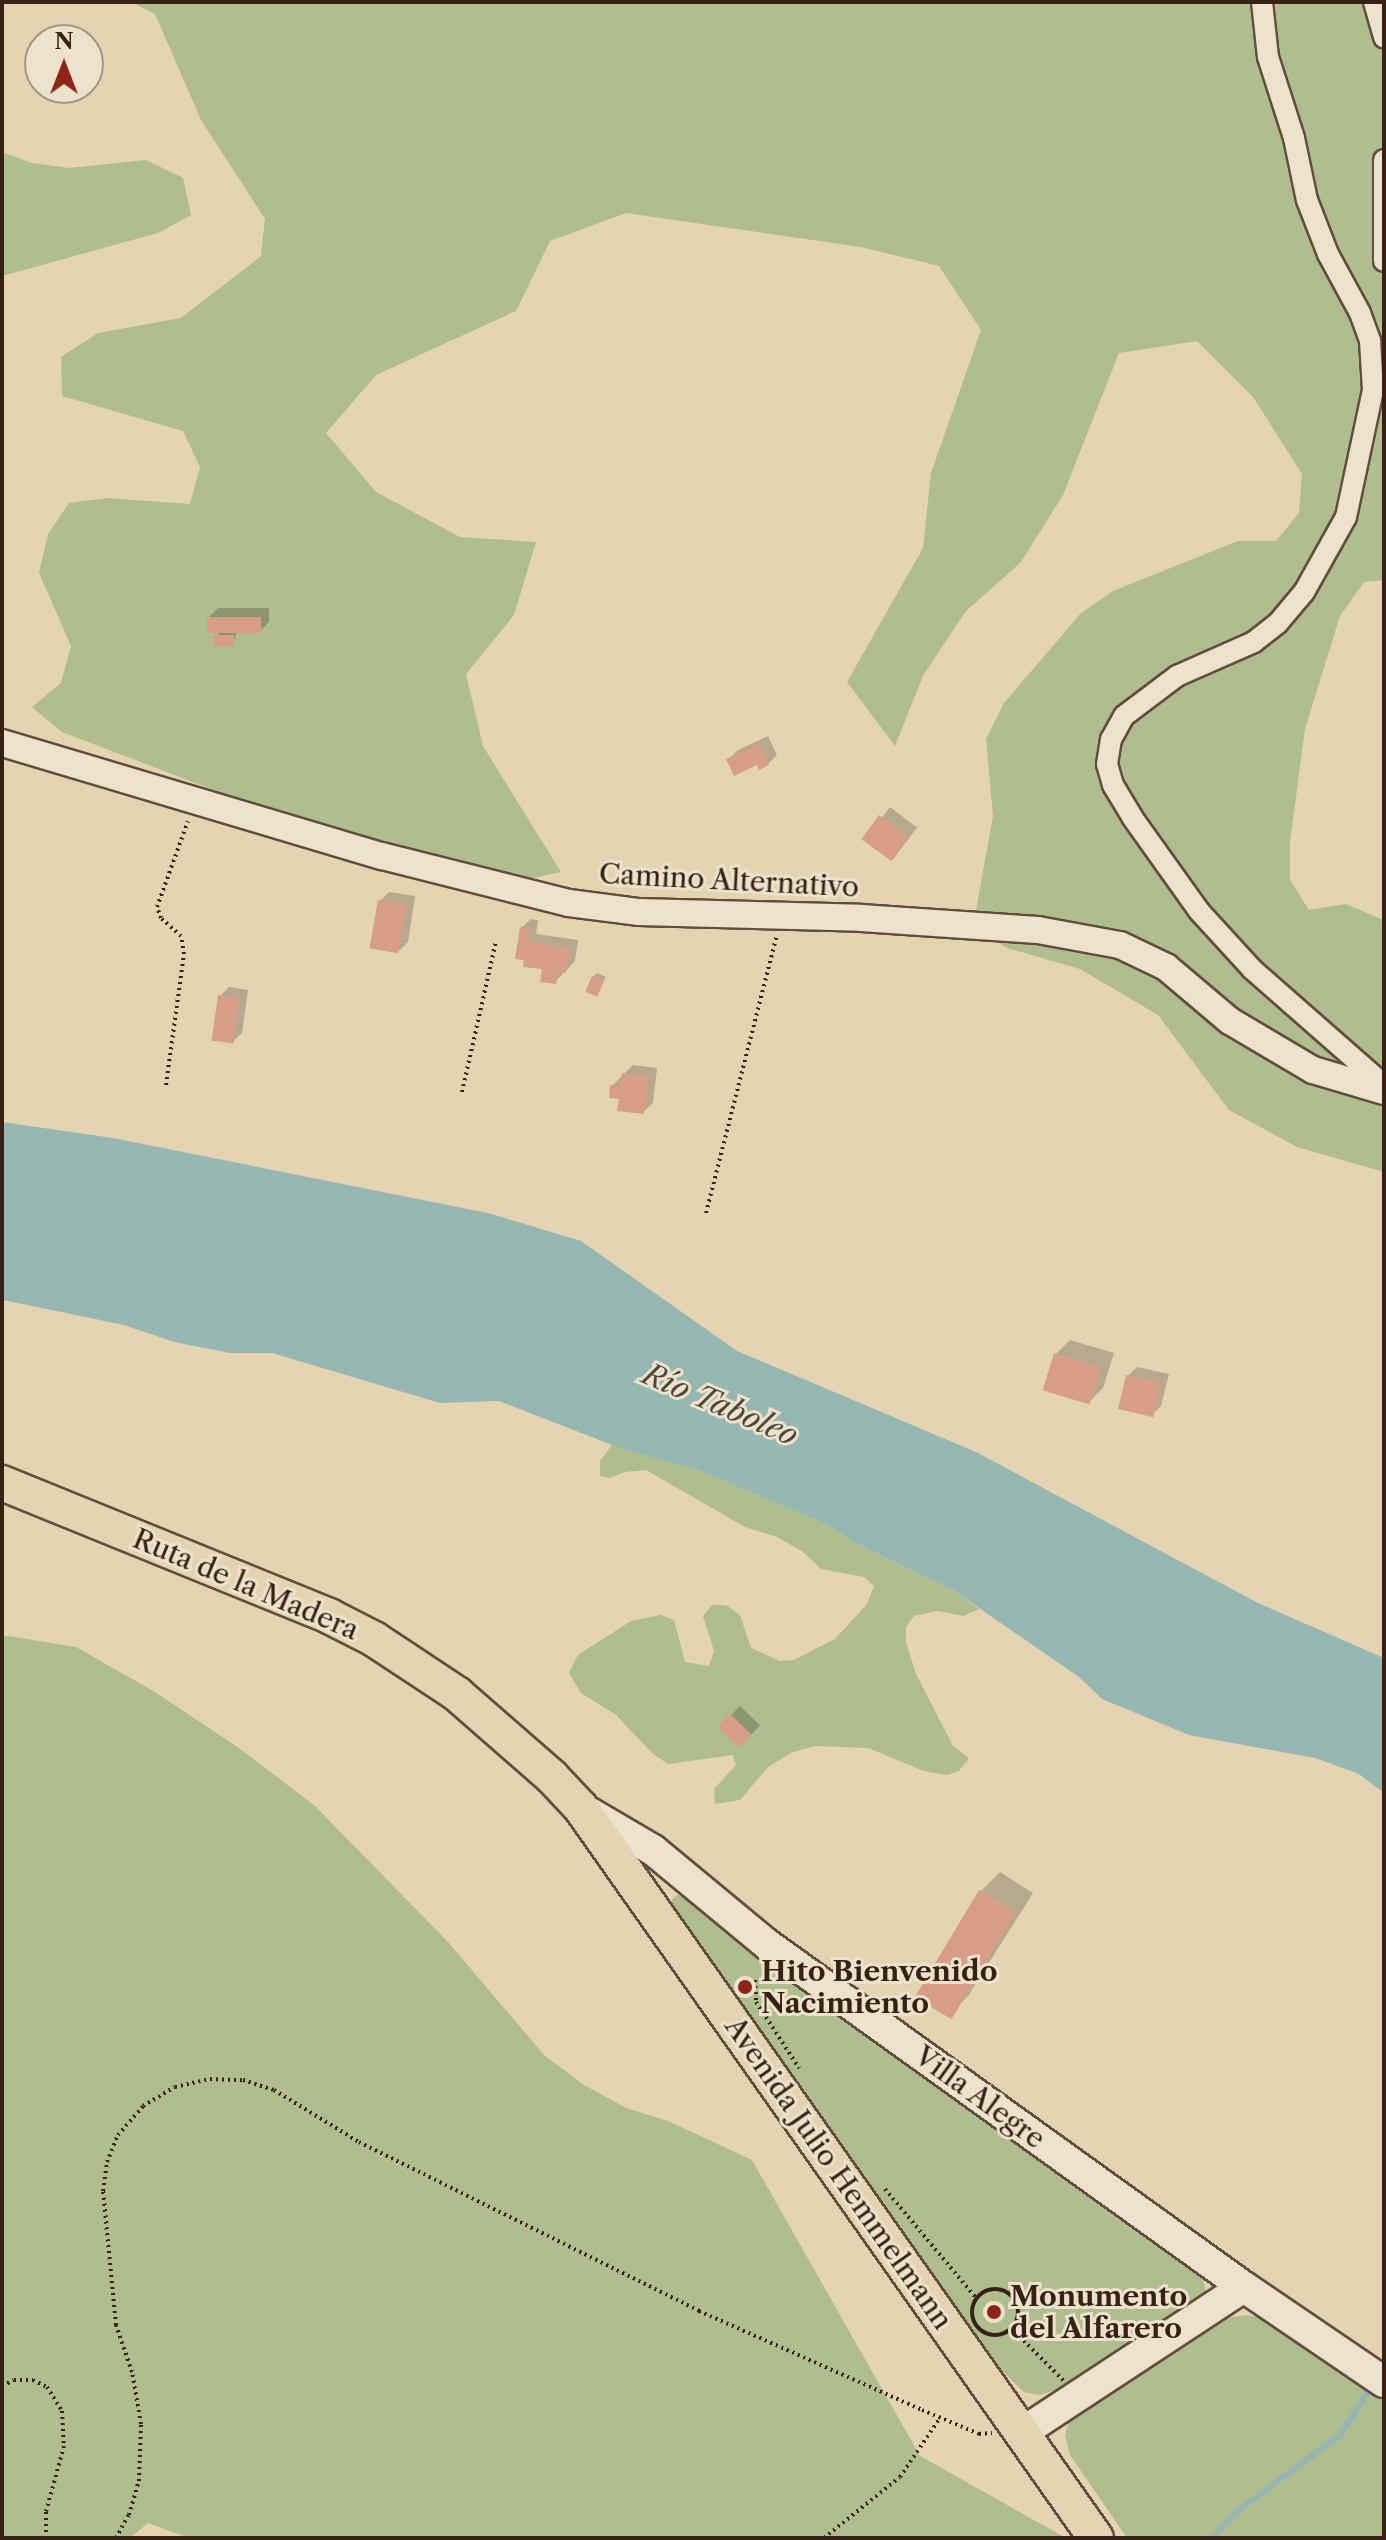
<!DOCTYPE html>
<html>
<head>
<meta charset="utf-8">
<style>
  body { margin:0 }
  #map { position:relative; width:1386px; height:2540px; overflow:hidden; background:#e4d4b1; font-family:"Libre Caslon Text",serif }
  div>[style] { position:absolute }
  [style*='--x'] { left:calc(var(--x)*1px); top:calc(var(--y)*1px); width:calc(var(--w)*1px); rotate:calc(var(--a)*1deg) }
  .green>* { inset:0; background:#b0bd8f }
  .water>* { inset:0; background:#97b7b2 }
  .shadow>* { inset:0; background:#0003; transform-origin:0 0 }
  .stream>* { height:6px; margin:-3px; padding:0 3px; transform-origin:3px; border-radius:3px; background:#97b7b2 }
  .building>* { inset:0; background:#d99e88; transform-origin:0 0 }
  .path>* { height:4px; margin-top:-2px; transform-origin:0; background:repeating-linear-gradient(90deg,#372115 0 2px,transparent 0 6px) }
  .path>.ring { margin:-2px; padding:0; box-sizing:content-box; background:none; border:4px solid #372115; border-radius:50% }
  .roads { filter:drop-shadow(2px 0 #624e3c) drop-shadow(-2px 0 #624e3c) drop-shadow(0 2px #624e3c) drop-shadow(0 -2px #624e3c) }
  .minor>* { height:20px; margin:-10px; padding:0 10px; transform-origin:10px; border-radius:10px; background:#ede3cc }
  .tertiary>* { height:26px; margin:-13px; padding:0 13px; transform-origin:13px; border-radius:13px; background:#ede3cc }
  .secondary>* { height:30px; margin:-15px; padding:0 15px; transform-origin:15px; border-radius:15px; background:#ede3cc }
  .trunk>* { height:34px; margin:-17px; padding:0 17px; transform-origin:17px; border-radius:17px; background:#e4d4b1 }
  .dots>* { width:22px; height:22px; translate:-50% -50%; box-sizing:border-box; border:4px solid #ede3cc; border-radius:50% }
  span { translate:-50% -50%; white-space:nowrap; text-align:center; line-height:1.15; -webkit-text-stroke:6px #ede3cc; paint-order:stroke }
  .street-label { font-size:28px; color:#372115 }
  .poi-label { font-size:28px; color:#372115; font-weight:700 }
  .left { translate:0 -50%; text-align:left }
  .water-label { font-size:30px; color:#4f463c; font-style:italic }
  .frame { position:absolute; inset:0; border:4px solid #372115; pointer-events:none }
  .north { position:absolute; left:24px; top:24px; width:80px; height:80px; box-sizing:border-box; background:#ede3cc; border:2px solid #a49583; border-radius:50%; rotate:0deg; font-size:22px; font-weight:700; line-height:32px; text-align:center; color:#372115 }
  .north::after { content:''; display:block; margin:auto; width:28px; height:36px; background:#8f2418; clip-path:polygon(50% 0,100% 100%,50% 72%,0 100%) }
</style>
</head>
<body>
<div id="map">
  <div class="green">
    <i style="clip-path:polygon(131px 2px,1384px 2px,1384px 580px,1364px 582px,1340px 616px,1305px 729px,1290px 842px,1290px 880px,1309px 910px,1346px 904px,1381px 919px,1384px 929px,1384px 1172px,1297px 1147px,1229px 1110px,1158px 1015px,1080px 969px,1007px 948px,973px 927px,993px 816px,986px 739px,1004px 703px,1081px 613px,1113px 591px,1238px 541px,1276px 541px,1299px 513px,1302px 474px,1253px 397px,1197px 341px,1119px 353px,1063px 495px,1021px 562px,965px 612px,923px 676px,895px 746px,847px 682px,923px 548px,931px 473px,981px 330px,939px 266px,861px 247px,626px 213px,550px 241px,516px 311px,376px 375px,326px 433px,376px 492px,460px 537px,536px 542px,514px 615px,466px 674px,483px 746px,561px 872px,523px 880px,367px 842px,253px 805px,62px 732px,32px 707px,61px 683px,71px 646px,39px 573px,48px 534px,69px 503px,107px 498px,190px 504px,200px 467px,183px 431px,62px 396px,61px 357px,98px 333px,181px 318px,261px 256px,265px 219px,201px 120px,155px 14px)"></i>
    <i style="clip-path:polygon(2px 152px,32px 163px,69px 168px,146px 160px,183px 178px,191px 215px,158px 233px,2px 276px)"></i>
    <i style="clip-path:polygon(612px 1445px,698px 1470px,830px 1526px,855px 1543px,953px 1590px,979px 1609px,964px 1616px,937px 1611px,914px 1616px,906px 1627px,906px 1642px,916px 1674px,953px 1746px,969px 1758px,959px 1771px,947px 1775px,924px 1771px,868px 1748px,815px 1746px,791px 1753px,768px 1767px,740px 1800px,715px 1804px,714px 1789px,736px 1765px,733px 1755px,668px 1764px,653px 1754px,616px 1715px,581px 1693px,569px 1673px,578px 1655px,631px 1621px,661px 1615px,674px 1620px,685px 1662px,709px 1666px,714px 1651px,703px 1616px,712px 1605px,726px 1605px,740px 1615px,751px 1648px,780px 1661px,794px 1660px,835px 1639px,867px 1604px,874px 1586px,864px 1577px,821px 1569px,802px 1551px,777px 1537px,745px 1527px,646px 1470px,625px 1472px,610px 1478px,600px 1476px,600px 1461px)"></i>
    <i style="clip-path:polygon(2px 1635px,76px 1647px,155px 1692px,239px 1748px,315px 1806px,449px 1943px,544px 2055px,584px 2085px,626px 2108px,668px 2121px,752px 2160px,920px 2456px,1066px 2538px,189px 2538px,148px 2523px,130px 2538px,2px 2538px)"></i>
    <i style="clip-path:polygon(676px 1895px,688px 1896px,1200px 2270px,1207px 2294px,1072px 2385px,1039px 2395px,1024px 2392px,995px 2364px,672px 1919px,668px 1906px)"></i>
    <i style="clip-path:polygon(1247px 2315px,1281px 2321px,1384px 2390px,1384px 2538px,1127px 2538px,1070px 2455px,1065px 2435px,1072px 2412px,1214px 2320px)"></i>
  </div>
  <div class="water">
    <i style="clip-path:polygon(2px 1122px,113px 1138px,488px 1213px,581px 1241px,737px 1351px,976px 1452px,1256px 1602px,1384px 1658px,1384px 1793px,1359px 1774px,1315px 1758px,1189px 1735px,1102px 1699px,1079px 1677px,953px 1590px,855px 1543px,830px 1526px,698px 1470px,620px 1448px,499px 1401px,440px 1403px,272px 1353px,230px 1353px,174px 1342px,124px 1325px,3px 1300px)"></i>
  </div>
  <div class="shadow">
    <i style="clip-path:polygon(218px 608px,269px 608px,269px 622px,260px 631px,237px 631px,233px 644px,216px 636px,221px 631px,209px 617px)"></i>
    <i style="clip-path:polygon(768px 736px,777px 755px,768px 764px,729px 759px,738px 750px)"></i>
    <i style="left:890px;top:807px;width:34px;height:41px;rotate:37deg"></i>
    <i style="clip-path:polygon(389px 892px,415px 896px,408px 942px,399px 951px,380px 901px)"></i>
    <i style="clip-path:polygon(531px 919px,538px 920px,536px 934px,578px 940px,575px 961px,555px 982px,544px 968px,525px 965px,521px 928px)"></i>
    <i style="clip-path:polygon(597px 973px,606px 977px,596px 995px,593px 977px)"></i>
    <i style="clip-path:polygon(229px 987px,248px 990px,242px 1033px,232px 1042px,220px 996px)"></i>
    <i style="clip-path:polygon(633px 1065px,657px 1068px,653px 1103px,643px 1112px,621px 1097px,612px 1086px)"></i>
    <i style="clip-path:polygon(1070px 1340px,1114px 1353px,1103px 1388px,1089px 1402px,1056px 1354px)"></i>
    <i style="clip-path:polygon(1137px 1367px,1169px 1374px,1161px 1406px,1152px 1415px,1128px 1376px)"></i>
    <i style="left:740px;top:1706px;width:28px;height:29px;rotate:44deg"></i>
    <i style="clip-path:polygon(1000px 1872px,1033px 1893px,968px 1996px,949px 2015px,981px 1891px)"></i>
  </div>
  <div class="stream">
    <i style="--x:1212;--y:2538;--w:35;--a:-47"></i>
    <i style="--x:1236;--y:2512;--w:129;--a:-36.5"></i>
    <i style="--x:1340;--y:2435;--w:51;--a:-56.9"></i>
  </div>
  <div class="building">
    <i style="left:207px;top:617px;width:54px;height:16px"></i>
    <i style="left:214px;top:635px;width:20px;height:11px"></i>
    <i style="clip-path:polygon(759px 744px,769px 765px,759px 770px,757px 765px,734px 776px,726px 759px)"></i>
    <i style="left:879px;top:815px;width:37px;height:30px;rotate:36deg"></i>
    <i style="left:378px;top:900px;width:29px;height:49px;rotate:10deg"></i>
    <i style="clip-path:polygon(520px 927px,530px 929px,528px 942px,570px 948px,566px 973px,558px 971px,556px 984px,540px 982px,542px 969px,523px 967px,524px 960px,515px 959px)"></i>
    <i style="left:592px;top:976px;width:13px;height:17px;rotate:23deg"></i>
    <i style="left:218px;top:995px;width:22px;height:46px;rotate:8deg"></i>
    <i style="clip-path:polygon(622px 1073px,649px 1077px,644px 1114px,617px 1111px,619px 1099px,609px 1098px,610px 1085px,620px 1086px)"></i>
    <i style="left:1054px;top:1353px;width:49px;height:39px;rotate:17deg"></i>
    <i style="left:1126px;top:1375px;width:36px;height:35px;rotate:13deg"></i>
    <i style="left:730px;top:1714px;width:30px;height:18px;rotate:44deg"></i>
    <i style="left:979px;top:1890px;width:43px;height:125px;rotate:31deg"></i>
  </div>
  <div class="path">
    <i style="--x:166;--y:1085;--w:132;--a:-82.2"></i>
    <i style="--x:184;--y:954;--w:18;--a:-99"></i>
    <i style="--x:181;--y:936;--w:27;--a:-138"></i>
    <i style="--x:161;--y:918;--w:12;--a:-110"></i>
    <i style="--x:157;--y:907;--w:91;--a:-70.2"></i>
    <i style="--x:462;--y:1092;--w:155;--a:-77.3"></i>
    <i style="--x:706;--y:1213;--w:287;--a:-75.7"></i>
    <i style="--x:755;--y:1980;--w:22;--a:87"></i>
    <i style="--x:756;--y:2002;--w:79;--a:56.9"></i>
    <i style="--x:885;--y:2189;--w:142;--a:50.1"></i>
    <i class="ring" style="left:972px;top:2289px;width:42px;height:42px"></i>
    <i style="--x:1011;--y:2328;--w:74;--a:45"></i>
    <i style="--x:2;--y:2386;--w:13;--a:-27"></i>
    <i style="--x:14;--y:2380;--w:19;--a:0"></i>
    <i style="--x:33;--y:2380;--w:16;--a:27"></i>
    <i style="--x:47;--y:2387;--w:28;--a:58"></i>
    <i style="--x:62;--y:2411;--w:35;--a:87"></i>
    <i style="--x:64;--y:2446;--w:68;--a:105.3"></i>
    <i style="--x:46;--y:2512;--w:26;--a:90"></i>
    <i style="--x:116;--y:2538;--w:26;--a:-61"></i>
    <i style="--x:129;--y:2515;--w:35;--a:-74"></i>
    <i style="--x:139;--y:2481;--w:57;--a:-88"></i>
    <i style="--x:141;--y:2424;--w:53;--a:-99.8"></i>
    <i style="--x:132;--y:2372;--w:50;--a:-108.8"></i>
    <i style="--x:116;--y:2325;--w:135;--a:-95.5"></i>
    <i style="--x:103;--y:2191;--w:29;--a:-82"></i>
    <i style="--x:107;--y:2162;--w:29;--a:-68"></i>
    <i style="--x:118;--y:2135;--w:38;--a:-49"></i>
    <i style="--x:143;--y:2106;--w:37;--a:-31"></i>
    <i style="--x:175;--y:2087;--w:36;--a:-13"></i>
    <i style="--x:210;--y:2079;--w:33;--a:2"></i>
    <i style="--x:243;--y:2080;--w:33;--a:18"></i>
    <i style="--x:274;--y:2090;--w:100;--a:31.5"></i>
    <i style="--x:359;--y:2142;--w:380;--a:26.4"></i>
    <i style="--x:699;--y:2311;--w:244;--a:23.9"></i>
    <i style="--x:922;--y:2410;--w:62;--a:22.8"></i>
    <i style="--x:979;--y:2434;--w:13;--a:-4"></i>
    <i style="--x:824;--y:2538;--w:97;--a:-38.8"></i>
    <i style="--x:900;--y:2477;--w:71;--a:-55.9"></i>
  </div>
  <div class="roads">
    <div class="minor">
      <i style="--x:1262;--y:2;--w:55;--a:83.8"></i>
      <i style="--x:1268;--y:57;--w:85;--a:72.2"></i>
      <i style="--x:1294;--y:138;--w:63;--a:78.2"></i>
      <i style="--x:1307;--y:200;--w:58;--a:68.7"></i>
      <i style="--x:1328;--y:254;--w:67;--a:61.5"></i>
      <i style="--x:1360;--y:313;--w:30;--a:70"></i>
      <i style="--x:1370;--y:341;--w:49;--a:86.5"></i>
      <i style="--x:1373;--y:390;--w:130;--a:102"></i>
      <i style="--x:1346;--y:517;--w:86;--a:119.2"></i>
      <i style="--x:1304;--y:592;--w:40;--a:130"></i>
      <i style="--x:1278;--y:623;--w:31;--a:142"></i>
      <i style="--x:1254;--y:642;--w:84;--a:156.2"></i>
      <i style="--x:1177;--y:676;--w:66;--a:143"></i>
      <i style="--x:1124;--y:716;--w:26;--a:119"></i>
      <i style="--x:1111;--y:739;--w:25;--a:99"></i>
      <i style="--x:1107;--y:764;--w:22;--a:74"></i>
      <i style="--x:1113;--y:785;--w:37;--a:59"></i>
      <i style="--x:1132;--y:817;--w:115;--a:54.5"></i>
      <i style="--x:1199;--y:911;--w:79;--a:47.6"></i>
      <i style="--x:1252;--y:969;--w:176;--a:41.3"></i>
      <i style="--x:1374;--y:2;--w:37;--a:74"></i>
      <i style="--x:1384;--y:160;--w:101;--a:90"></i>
    </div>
    <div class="tertiary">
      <i style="--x:2;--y:743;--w:396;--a:16.6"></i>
      <i style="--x:382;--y:856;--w:193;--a:14.1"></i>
      <i style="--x:569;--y:903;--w:71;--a:7.3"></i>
      <i style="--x:639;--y:912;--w:222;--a:1.5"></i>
      <i style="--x:861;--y:918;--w:177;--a:3.9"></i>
      <i style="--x:1038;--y:930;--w:83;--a:10.4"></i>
      <i style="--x:1120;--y:945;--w:51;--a:25.6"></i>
      <i style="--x:1166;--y:967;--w:84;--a:40.2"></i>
      <i style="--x:1230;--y:1021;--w:96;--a:30.6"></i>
      <i style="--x:1313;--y:1070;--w:74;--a:16.5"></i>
    </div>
    <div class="secondary">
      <i style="--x:583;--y:1809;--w:81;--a:30.4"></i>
      <i style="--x:653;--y:1850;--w:149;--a:39.6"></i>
      <i style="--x:768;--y:1945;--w:586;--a:35.7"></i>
      <i style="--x:1244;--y:2287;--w:169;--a:34.2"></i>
      <i style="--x:1023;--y:2432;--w:264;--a:-33.3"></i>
    </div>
    <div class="trunk">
      <i style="--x:2;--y:1483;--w:353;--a:22.1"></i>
      <i style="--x:329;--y:1616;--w:51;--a:27.1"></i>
      <i style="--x:374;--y:1639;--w:100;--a:33.5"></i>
      <i style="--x:457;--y:1694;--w:126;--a:41.1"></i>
      <i style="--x:552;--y:1777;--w:42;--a:46.9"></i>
      <i style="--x:581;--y:1808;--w:893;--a:54.8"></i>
    </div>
  </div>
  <div class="dots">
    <i style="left:745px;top:1987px;background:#8f2418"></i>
    <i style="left:994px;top:2312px;background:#8f2418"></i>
  </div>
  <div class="street-label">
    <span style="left:729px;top:880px;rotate:3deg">Camino Alternativo</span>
    <span style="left:246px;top:1584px;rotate:23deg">Ruta de la Madera</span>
    <span style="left:980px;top:2097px;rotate:36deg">Villa Alegre</span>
    <span style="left:839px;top:2173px;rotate:55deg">Avenida Julio Hemmelmann</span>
  </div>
  <div class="poi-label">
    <span class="left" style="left:761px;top:1987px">Hito Bienvenido<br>Nacimiento</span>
    <span class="left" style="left:1010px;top:2312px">Monumento<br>del Alfarero</span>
  </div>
  <div class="water-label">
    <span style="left:720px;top:1405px;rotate:23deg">Río Taboleo</span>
  </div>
  <div class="frame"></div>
  <div class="north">N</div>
</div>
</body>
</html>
